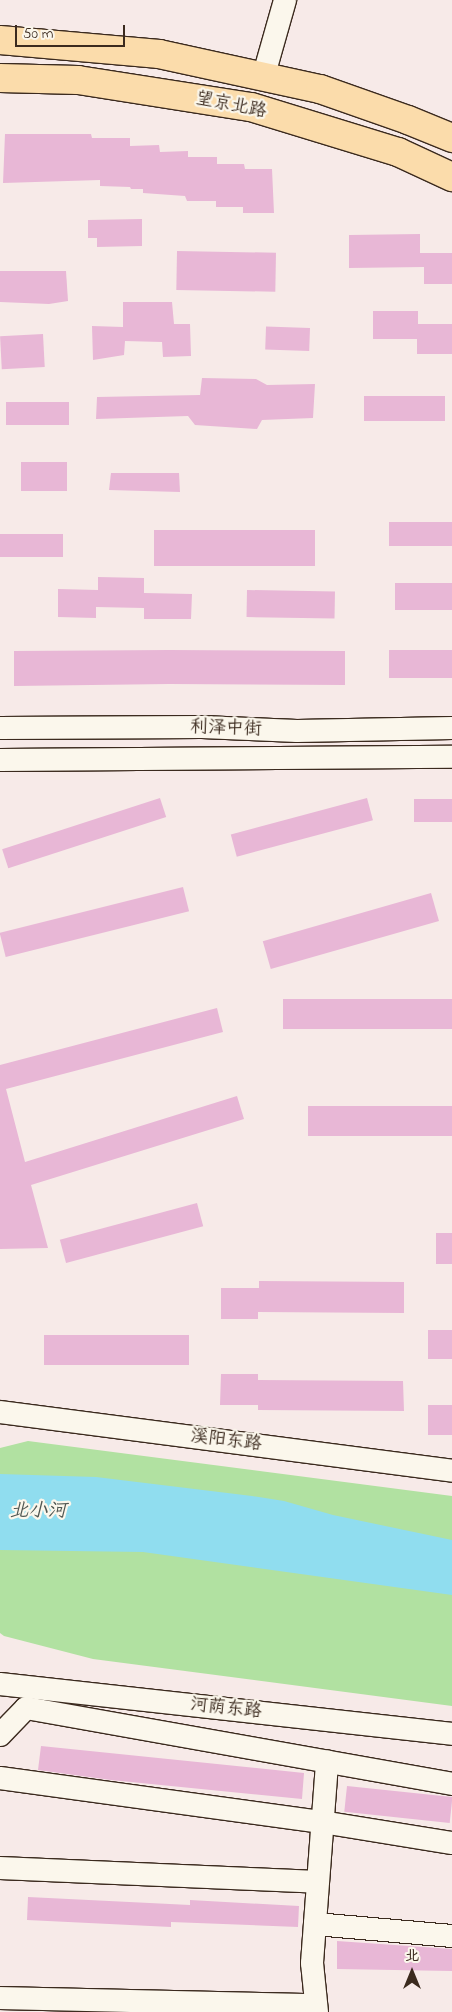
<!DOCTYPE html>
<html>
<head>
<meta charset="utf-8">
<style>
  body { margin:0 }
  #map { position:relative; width:452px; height:2012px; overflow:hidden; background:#f7eae8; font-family:"Indie Flower","LXGW WenKai TC",sans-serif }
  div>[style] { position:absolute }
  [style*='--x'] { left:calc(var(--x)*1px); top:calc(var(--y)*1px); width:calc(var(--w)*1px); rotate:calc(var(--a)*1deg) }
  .green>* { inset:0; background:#b1e1a1 }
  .water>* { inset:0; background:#90ddef }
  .building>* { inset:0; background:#e8b7d6; transform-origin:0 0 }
  .roads { filter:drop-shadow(1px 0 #3b2a1e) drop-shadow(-1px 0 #3b2a1e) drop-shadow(0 1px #3b2a1e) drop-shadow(0 -1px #3b2a1e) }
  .minor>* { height:22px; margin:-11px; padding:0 11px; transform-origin:11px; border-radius:11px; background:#fbf7ec }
  .major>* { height:28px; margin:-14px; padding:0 14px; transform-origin:14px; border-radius:14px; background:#fbdcab }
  span { translate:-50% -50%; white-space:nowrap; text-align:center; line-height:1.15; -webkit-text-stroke:4.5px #fbf7ec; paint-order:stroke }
  .street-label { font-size:18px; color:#3b2a1e }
  .water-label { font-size:19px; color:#505752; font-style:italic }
  .north { position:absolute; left:387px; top:1947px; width:50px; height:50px; -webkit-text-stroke:4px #fbf7ec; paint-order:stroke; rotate:0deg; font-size:14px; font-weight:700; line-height:20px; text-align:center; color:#3b2a1e }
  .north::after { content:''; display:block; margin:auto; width:18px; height:22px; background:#3b2a1e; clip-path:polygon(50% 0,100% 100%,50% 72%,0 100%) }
  .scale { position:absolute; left:15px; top:25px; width:110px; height:22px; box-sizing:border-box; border:2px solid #3b2a1e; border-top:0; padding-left:6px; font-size:15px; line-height:18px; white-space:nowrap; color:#3b2a1e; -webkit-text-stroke:4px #fbf7ec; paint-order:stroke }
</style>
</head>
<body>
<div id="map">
  <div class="green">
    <i style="clip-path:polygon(28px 1441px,452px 1496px,452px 1706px,93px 1659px,4px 1636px,0 1633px,0 1448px)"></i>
  </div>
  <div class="water">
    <i style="clip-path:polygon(0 1474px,96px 1477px,252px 1496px,284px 1501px,333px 1515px,452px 1540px,452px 1595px,143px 1552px,0 1550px)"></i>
  </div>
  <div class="building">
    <i style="clip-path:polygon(5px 134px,91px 134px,92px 138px,130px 138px,130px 146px,159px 145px,160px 152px,188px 151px,188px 157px,217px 157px,217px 164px,244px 164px,245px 169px,272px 169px,274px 213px,243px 213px,243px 207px,216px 207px,216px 201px,187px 201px,185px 196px,143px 193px,143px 189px,131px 189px,130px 187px,100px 186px,100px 180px,3px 183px)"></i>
    <i style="clip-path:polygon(142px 219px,142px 246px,97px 247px,97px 238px,88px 238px,88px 220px)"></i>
    <i style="clip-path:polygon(420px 234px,420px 253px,452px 253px,452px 284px,424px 284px,424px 267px,349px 268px,349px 235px)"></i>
    <i style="left:177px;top:251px;width:99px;height:39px;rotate:1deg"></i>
    <i style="clip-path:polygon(0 271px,66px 271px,68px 301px,49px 304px,0 302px)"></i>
    <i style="clip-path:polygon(123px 302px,172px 302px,174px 324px,190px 324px,191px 356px,163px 357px,162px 342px,125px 341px,124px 355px,93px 360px,92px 326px,123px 327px)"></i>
    <i style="clip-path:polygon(373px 311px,418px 311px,418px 324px,452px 324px,452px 354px,417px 354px,417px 339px,373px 339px)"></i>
    <i style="left:310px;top:328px;width:23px;height:44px;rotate:92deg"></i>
    <i style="left:43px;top:334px;width:33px;height:43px;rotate:87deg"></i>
    <i style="clip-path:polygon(202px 378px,256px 379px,267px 385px,315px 384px,313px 418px,262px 420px,257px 429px,195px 425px,188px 416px,96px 419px,97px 397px,200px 395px)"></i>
    <i style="left:445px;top:396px;width:25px;height:81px;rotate:90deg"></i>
    <i style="left:69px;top:402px;width:23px;height:63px;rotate:90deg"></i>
    <i style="left:67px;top:462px;width:29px;height:46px;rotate:90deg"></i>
    <i style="clip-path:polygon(111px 473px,179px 473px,180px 492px,109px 490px)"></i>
    <i style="left:389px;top:522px;width:63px;height:24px"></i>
    <i style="left:315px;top:530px;width:36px;height:161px;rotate:90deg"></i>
    <i style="left:63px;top:534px;width:23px;height:63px;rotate:90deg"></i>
    <i style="clip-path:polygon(98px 577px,144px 578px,144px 593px,192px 594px,191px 619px,144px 619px,144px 608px,96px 607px,96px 618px,58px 617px,58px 589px,98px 590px)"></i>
    <i style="left:395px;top:583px;width:57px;height:27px"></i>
    <i style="left:247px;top:590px;width:88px;height:27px;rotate:1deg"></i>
    <i style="clip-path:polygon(169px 650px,345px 651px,345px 685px,169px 684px,14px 686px,14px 651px)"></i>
    <i style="left:452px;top:650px;width:28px;height:63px;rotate:90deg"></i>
    <i style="left:160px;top:798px;width:20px;height:166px;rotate:72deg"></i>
    <i style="left:367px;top:798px;width:23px;height:141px;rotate:75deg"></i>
    <i style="left:414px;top:799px;width:38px;height:23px"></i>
    <i style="left:183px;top:887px;width:25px;height:189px;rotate:76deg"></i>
    <i style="left:431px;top:893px;width:29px;height:175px;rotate:74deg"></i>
    <i style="left:452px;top:999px;width:30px;height:169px;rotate:90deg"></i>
    <i style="clip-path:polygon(217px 1008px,223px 1032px,6px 1089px,25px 1162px,237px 1096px,244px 1119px,31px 1185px,48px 1248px,0 1249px,0 1065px)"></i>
    <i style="left:452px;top:1106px;width:30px;height:144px;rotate:90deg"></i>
    <i style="left:197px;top:1203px;width:24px;height:142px;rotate:75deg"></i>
    <i style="left:436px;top:1233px;width:16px;height:31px"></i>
    <i style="clip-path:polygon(259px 1281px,404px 1282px,404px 1313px,258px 1312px,258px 1319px,221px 1319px,221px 1288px,259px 1288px)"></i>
    <i style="left:428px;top:1330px;width:24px;height:29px"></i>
    <i style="left:189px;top:1335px;width:30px;height:145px;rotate:90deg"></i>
    <i style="clip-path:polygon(221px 1374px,258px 1374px,258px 1380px,403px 1381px,404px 1411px,258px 1410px,258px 1405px,220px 1405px)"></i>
    <i style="left:428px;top:1405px;width:24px;height:30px"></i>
    <i style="clip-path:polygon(41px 1746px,304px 1773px,302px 1799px,111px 1780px,38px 1770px)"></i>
    <i style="left:347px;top:1786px;width:106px;height:26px;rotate:6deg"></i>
    <i style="clip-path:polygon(28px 1897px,190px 1905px,190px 1900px,299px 1906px,298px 1927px,171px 1922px,171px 1927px,27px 1920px)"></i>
    <i style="clip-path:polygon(337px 1941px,452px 1949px,452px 1971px,337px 1969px)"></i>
  </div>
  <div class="roads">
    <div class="minor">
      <i style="--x:263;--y:78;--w:81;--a:-74.2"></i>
      <i style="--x:0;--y:728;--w:202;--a:-0.3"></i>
      <i style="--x:202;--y:727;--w:95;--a:2.4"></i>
      <i style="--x:297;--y:731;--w:155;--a:-1.1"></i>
      <i style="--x:0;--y:760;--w:452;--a:-0.4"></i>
      <i style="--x:0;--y:1412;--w:456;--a:7.4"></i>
      <i style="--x:0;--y:1684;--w:455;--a:6.3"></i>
      <i style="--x:0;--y:1735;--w:37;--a:-46"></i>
      <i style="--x:26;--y:1708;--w:433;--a:10.1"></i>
      <i style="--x:0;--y:1778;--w:325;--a:7.8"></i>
      <i style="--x:322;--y:1822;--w:132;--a:9.2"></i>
      <i style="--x:0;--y:1868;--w:318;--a:2.5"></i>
      <i style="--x:315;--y:1924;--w:138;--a:5"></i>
      <i style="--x:0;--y:1998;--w:316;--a:1.3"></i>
      <i style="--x:317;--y:2012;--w:49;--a:-95.8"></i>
      <i style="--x:312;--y:1963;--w:202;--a:-85.7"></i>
    </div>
    <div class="major">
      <i style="--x:0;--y:40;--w:160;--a:5"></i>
      <i style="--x:159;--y:54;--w:165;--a:12.3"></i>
      <i style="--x:320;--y:89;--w:93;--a:19.4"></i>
      <i style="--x:408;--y:120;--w:48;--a:22.2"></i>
      <i style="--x:0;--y:78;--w:78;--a:1.5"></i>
      <i style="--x:78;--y:80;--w:175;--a:8.9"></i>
      <i style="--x:251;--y:107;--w:154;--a:17"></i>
      <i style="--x:398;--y:152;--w:60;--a:24.8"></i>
    </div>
  </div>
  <div class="street-label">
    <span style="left:231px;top:106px;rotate:11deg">望京北路</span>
    <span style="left:226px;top:729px;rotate:2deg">利泽中街</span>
    <span style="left:226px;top:1441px;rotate:7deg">溪阳东路</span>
    <span style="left:226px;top:1709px;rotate:6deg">河荫东路</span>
  </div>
  <div class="water-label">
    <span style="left:38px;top:1512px">北小河</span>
  </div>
  <div class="north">北</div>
  <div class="scale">50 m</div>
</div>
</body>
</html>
